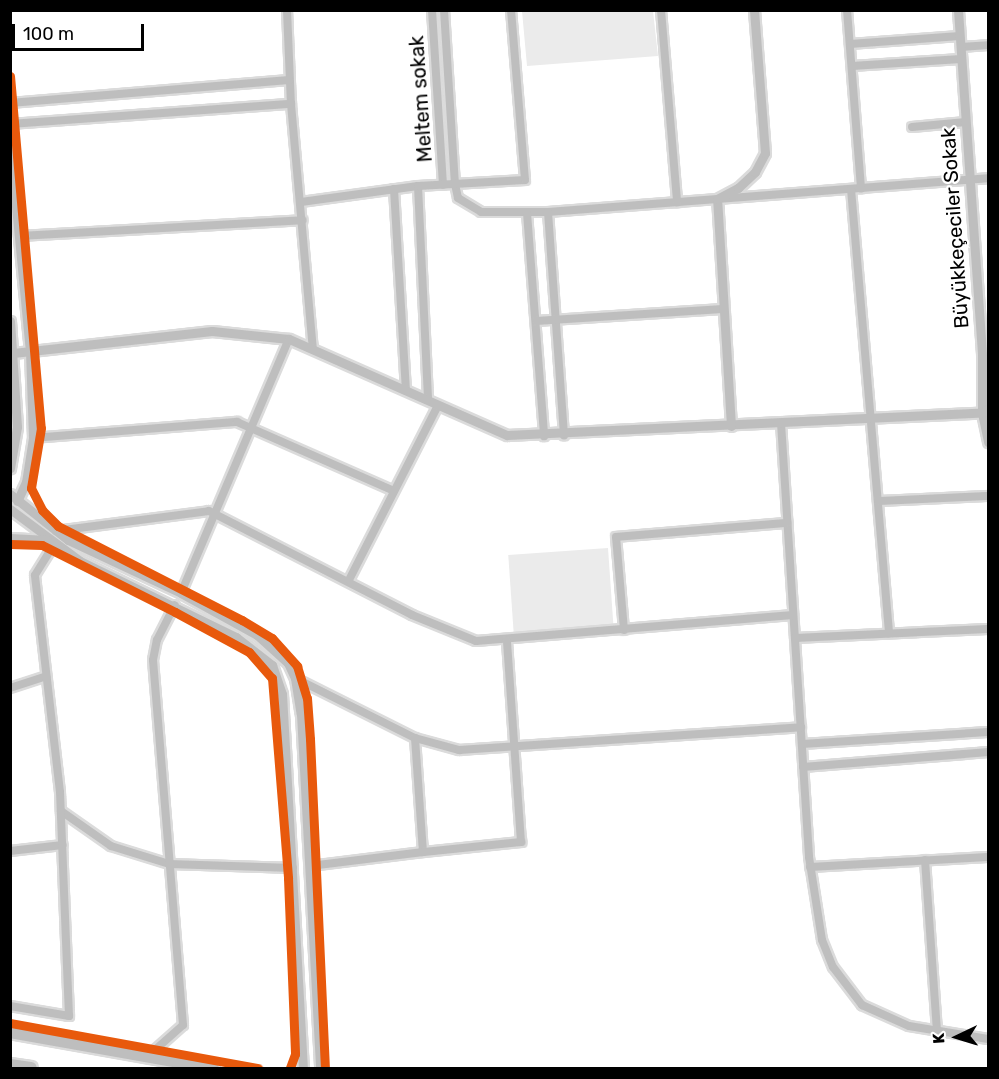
<!DOCTYPE html>
<html>
<head>
<meta charset="utf-8">
<style>
  body { margin:0 }
  #map { position:relative; width:999px; height:1079px; overflow:hidden; background:#fff; font-family:Rubik,sans-serif }
  div>[style] { position:absolute }
  [style*='--x'] { left:calc(var(--x)*1px); top:calc(var(--y)*1px); width:calc(var(--w)*1px); rotate:calc(var(--a)*1deg) }
  .green>* { inset:0; background:#ebebeb; transform-origin:0 0 }
  .roads { filter:drop-shadow(2px 0 #dbdbdb) drop-shadow(-2px 0 #dbdbdb) drop-shadow(0 2px #dbdbdb) drop-shadow(0 -2px #dbdbdb) }
  .minor>* { height:8px; margin:-4px; padding:0 4px; transform-origin:4px; border-radius:4px; background:#bebebe }
  .tertiary>* { height:9px; margin:-4.5px; padding:0 4.5px; transform-origin:4.5px; border-radius:4.5px; background:#bebebe }
  .primary>* { height:12px; margin:-6px; padding:0 6px; transform-origin:6px; border-radius:6px; background:#bebebe }
  .cycleway>* { height:9px; margin:-4.5px; padding:0 4.5px; transform-origin:4.5px; border-radius:4.5px; background:#e8590c }
  span { translate:-50% -50%; white-space:nowrap; text-align:center; line-height:1.15; -webkit-text-stroke:4.5px #fff; paint-order:stroke }
  .street-label { font-size:20px; color:#000 }
  .frame { position:absolute; inset:0; border:12px solid #000; pointer-events:none }
  .north { position:absolute; left:927px; top:1007px; width:60px; height:60px; -webkit-text-stroke:4px #fff; paint-order:stroke; rotate:266deg; font-size:16px; font-weight:700; line-height:24px; text-align:center; color:#000 }
  .north::after { content:''; display:block; margin:auto; width:21px; height:27px; background:#000; clip-path:polygon(50% 0,100% 100%,50% 72%,0 100%) }
  .scale { position:absolute; left:12px; top:24px; width:132px; height:27px; box-sizing:border-box; border:3px solid #000; border-top:0; padding-left:8px; font-size:18px; line-height:21px; white-space:nowrap; color:#000; -webkit-text-stroke:4px #fff; paint-order:stroke }
</style>
</head>
<body>
<div id="map">
  <div class="green">
    <i style="clip-path:polygon(522px 11px,653px 11px,658px 56px,527px 66px)"></i>
    <i style="left:608px;top:548px;width:77px;height:100px;rotate:86deg"></i>
  </div>
  <div class="roads">
    <div class="minor">
      <i style="--x:287;--y:10;--w:94;--a:87.6"></i>
      <i style="--x:291;--y:104;--w:246;--a:84.9"></i>
      <i style="--x:432;--y:10;--w:175;--a:86.4"></i>
      <i style="--x:444;--y:10;--w:174;--a:86.4"></i>
      <i style="--x:455;--y:184;--w:14;--a:78"></i>
      <i style="--x:458;--y:198;--w:27;--a:31"></i>
      <i style="--x:481;--y:212;--w:67;--a:0"></i>
      <i style="--x:548;--y:212;--w:441;--a:-4.4"></i>
      <i style="--x:661;--y:10;--w:193;--a:85.2"></i>
      <i style="--x:847;--y:10;--w:179;--a:85.5"></i>
      <i style="--x:850;--y:44;--w:110;--a:-4.2"></i>
      <i style="--x:961;--y:47;--w:27;--a:-4"></i>
      <i style="--x:852;--y:66;--w:109;--a:-3.7"></i>
      <i style="--x:10;--y:103;--w:280;--a:-4.7"></i>
      <i style="--x:10;--y:124;--w:282;--a:-4.1"></i>
      <i style="--x:912;--y:127;--w:54;--a:-5.3"></i>
      <i style="--x:418;--y:186;--w:214;--a:87.3"></i>
      <i style="--x:394;--y:189;--w:202;--a:86.6"></i>
      <i style="--x:851;--y:189;--w:446;--a:85.1"></i>
      <i style="--x:301;--y:202;--w:118;--a:-7.8"></i>
      <i style="--x:418;--y:186;--w:107;--a:-3.2"></i>
      <i style="--x:525;--y:180;--w:171;--a:-94.7"></i>
      <i style="--x:548;--y:212;--w:224;--a:85.9"></i>
      <i style="--x:527;--y:213;--w:224;--a:85.6"></i>
      <i style="--x:19;--y:236;--w:284;--a:-3.2"></i>
      <i style="--x:536;--y:321;--w:187;--a:-3.7"></i>
      <i style="--x:781;--y:423;--w:435;--a:86.3"></i>
      <i style="--x:809;--y:857;--w:84;--a:81.1"></i>
      <i style="--x:822;--y:940;--w:29;--a:68"></i>
      <i style="--x:833;--y:967;--w:48;--a:52.7"></i>
      <i style="--x:862;--y:1005;--w:51;--a:24.1"></i>
      <i style="--x:909;--y:1026;--w:80;--a:9.3"></i>
      <i style="--x:33;--y:438;--w:205;--a:-4.5"></i>
      <i style="--x:237;--y:422;--w:171;--a:23.7"></i>
      <i style="--x:878;--y:501;--w:110;--a:-2.6"></i>
      <i style="--x:56;--y:531;--w:154;--a:-7.4"></i>
      <i style="--x:209;--y:511;--w:228;--a:27.1"></i>
      <i style="--x:412;--y:615;--w:69;--a:22.1"></i>
      <i style="--x:476;--y:641;--w:318;--a:-4.7"></i>
      <i style="--x:349;--y:580;--w:196;--a:-63"></i>
      <i style="--x:181;--y:593;--w:276;--a:-67"></i>
      <i style="--x:624;--y:630;--w:93;--a:-94.9"></i>
      <i style="--x:616;--y:537;--w:172;--a:-4.7"></i>
      <i style="--x:795;--y:638;--w:193;--a:-2.7"></i>
      <i style="--x:295;--y:678;--w:134;--a:26.6"></i>
      <i style="--x:415;--y:738;--w:46;--a:15.3"></i>
      <i style="--x:459;--y:750;--w:343;--a:-3.8"></i>
      <i style="--x:10;--y:688;--w:38;--a:-18"></i>
      <i style="--x:415;--y:738;--w:114;--a:86"></i>
      <i style="--x:423;--y:852;--w:99;--a:-5.8"></i>
      <i style="--x:521;--y:842;--w:202;--a:-94"></i>
      <i style="--x:802;--y:744;--w:186;--a:-3.7"></i>
      <i style="--x:803;--y:767;--w:186;--a:-4.6"></i>
      <i style="--x:61;--y:811;--w:61;--a:35"></i>
      <i style="--x:111;--y:846;--w:61;--a:17.2"></i>
      <i style="--x:169;--y:864;--w:124;--a:1.8"></i>
      <i style="--x:10;--y:851;--w:53;--a:-6.5"></i>
      <i style="--x:925;--y:860;--w:171;--a:86"></i>
      <i style="--x:310;--y:866;--w:114;--a:-7.1"></i>
      <i style="--x:810;--y:867;--w:178;--a:-3.2"></i>
      <i style="--x:10;--y:1006;--w:60;--a:9.6"></i>
      <i style="--x:69;--y:1016;--w:224;--a:-92.3"></i>
      <i style="--x:60;--y:792;--w:218;--a:-96.6"></i>
      <i style="--x:35;--y:575;--w:36;--a:-58"></i>
      <i style="--x:147;--y:1057;--w:48;--a:-41.6"></i>
      <i style="--x:183;--y:1025;--w:366;--a:-94.7"></i>
      <i style="--x:153;--y:660;--w:20;--a:-79"></i>
      <i style="--x:157;--y:640;--w:39;--a:-63"></i>
    </div>
    <div class="tertiary">
      <i style="--x:958;--y:10;--w:346;--a:86"></i>
      <i style="--x:982;--y:355;--w:58;--a:90"></i>
      <i style="--x:982;--y:413;--w:30;--a:78"></i>
      <i style="--x:10;--y:144;--w:208;--a:84.5"></i>
      <i style="--x:30;--y:351;--w:87;--a:88"></i>
      <i style="--x:33;--y:438;--w:45;--a:99"></i>
      <i style="--x:26;--y:482;--w:21;--a:115"></i>
      <i style="--x:10;--y:321;--w:106;--a:86.2"></i>
      <i style="--x:17;--y:427;--w:42;--a:99.7"></i>
      <i style="--x:13;--y:353;--w:200;--a:-6.3"></i>
      <i style="--x:212;--y:331;--w:77;--a:5.9"></i>
      <i style="--x:289;--y:339;--w:238;--a:23.8"></i>
      <i style="--x:507;--y:435;--w:476;--a:-2.7"></i>
      <i style="--x:982;--y:413;--w:7;--a:-34"></i>
      <i style="--x:731;--y:426;--w:227;--a:-93.5"></i>
      <i style="--x:717;--y:199;--w:24;--a:-28"></i>
      <i style="--x:738;--y:188;--w:23;--a:-43"></i>
      <i style="--x:755;--y:172;--w:21;--a:-62"></i>
      <i style="--x:765;--y:153;--w:143;--a:-94.4"></i>
      <i style="--x:10;--y:494;--w:74;--a:38.4"></i>
      <i style="--x:68;--y:540;--w:125;--a:25.1"></i>
      <i style="--x:181;--y:593;--w:87;--a:28.9"></i>
      <i style="--x:257;--y:635;--w:42;--a:42.1"></i>
      <i style="--x:288;--y:663;--w:17;--a:65"></i>
      <i style="--x:295;--y:678;--w:36;--a:81"></i>
      <i style="--x:301;--y:714;--w:355;--a:86.9"></i>
      <i style="--x:10;--y:509;--w:87;--a:36.6"></i>
      <i style="--x:80;--y:561;--w:174;--a:26"></i>
      <i style="--x:236;--y:637;--w:46;--a:37.9"></i>
      <i style="--x:272;--y:665;--w:31;--a:71"></i>
      <i style="--x:282;--y:694;--w:375;--a:86.8"></i>
      <i style="--x:10;--y:538;--w:37;--a:3"></i>
    </div>
    <div class="primary">
      <i style="--x:10;--y:1032;--w:206;--a:10.1"></i>
      <i style="--x:10;--y:1065;--w:21;--a:8"></i>
    </div>
  </div>
  <div class="cycleway">
    <i style="--x:10;--y:76;--w:353;--a:85"></i>
    <i style="--x:41;--y:428;--w:61;--a:99.5"></i>
    <i style="--x:31;--y:488;--w:25;--a:63"></i>
    <i style="--x:42;--y:510;--w:23;--a:45"></i>
    <i style="--x:58;--y:526;--w:207;--a:27.1"></i>
    <i style="--x:242;--y:620;--w:35;--a:31"></i>
    <i style="--x:272;--y:638;--w:38;--a:48"></i>
    <i style="--x:297;--y:666;--w:34;--a:73"></i>
    <i style="--x:307;--y:698;--w:41;--a:85.8"></i>
    <i style="--x:310;--y:739;--w:329;--a:87.4"></i>
    <i style="--x:10;--y:544;--w:32;--a:2"></i>
    <i style="--x:42;--y:545;--w:149;--a:26.7"></i>
    <i style="--x:175;--y:612;--w:84;--a:28.4"></i>
    <i style="--x:249;--y:652;--w:35;--a:49"></i>
    <i style="--x:272;--y:678;--w:201;--a:85.4"></i>
    <i style="--x:288;--y:878;--w:176;--a:87.7"></i>
    <i style="--x:295;--y:1054;--w:15;--a:110"></i>
    <i style="--x:10;--y:1023;--w:252;--a:10.3"></i>
  </div>
  <div class="street-label">
    <span style="left:421px;top:99px;rotate:-94deg">Meltem sokak</span>
    <span style="left:955px;top:228px;rotate:-94deg">Büyükkeçeciler Sokak</span>
  </div>
  <div class="frame"></div>
  <div class="north">K</div>
  <div class="scale">100 m</div>
</div>
</body>
</html>
